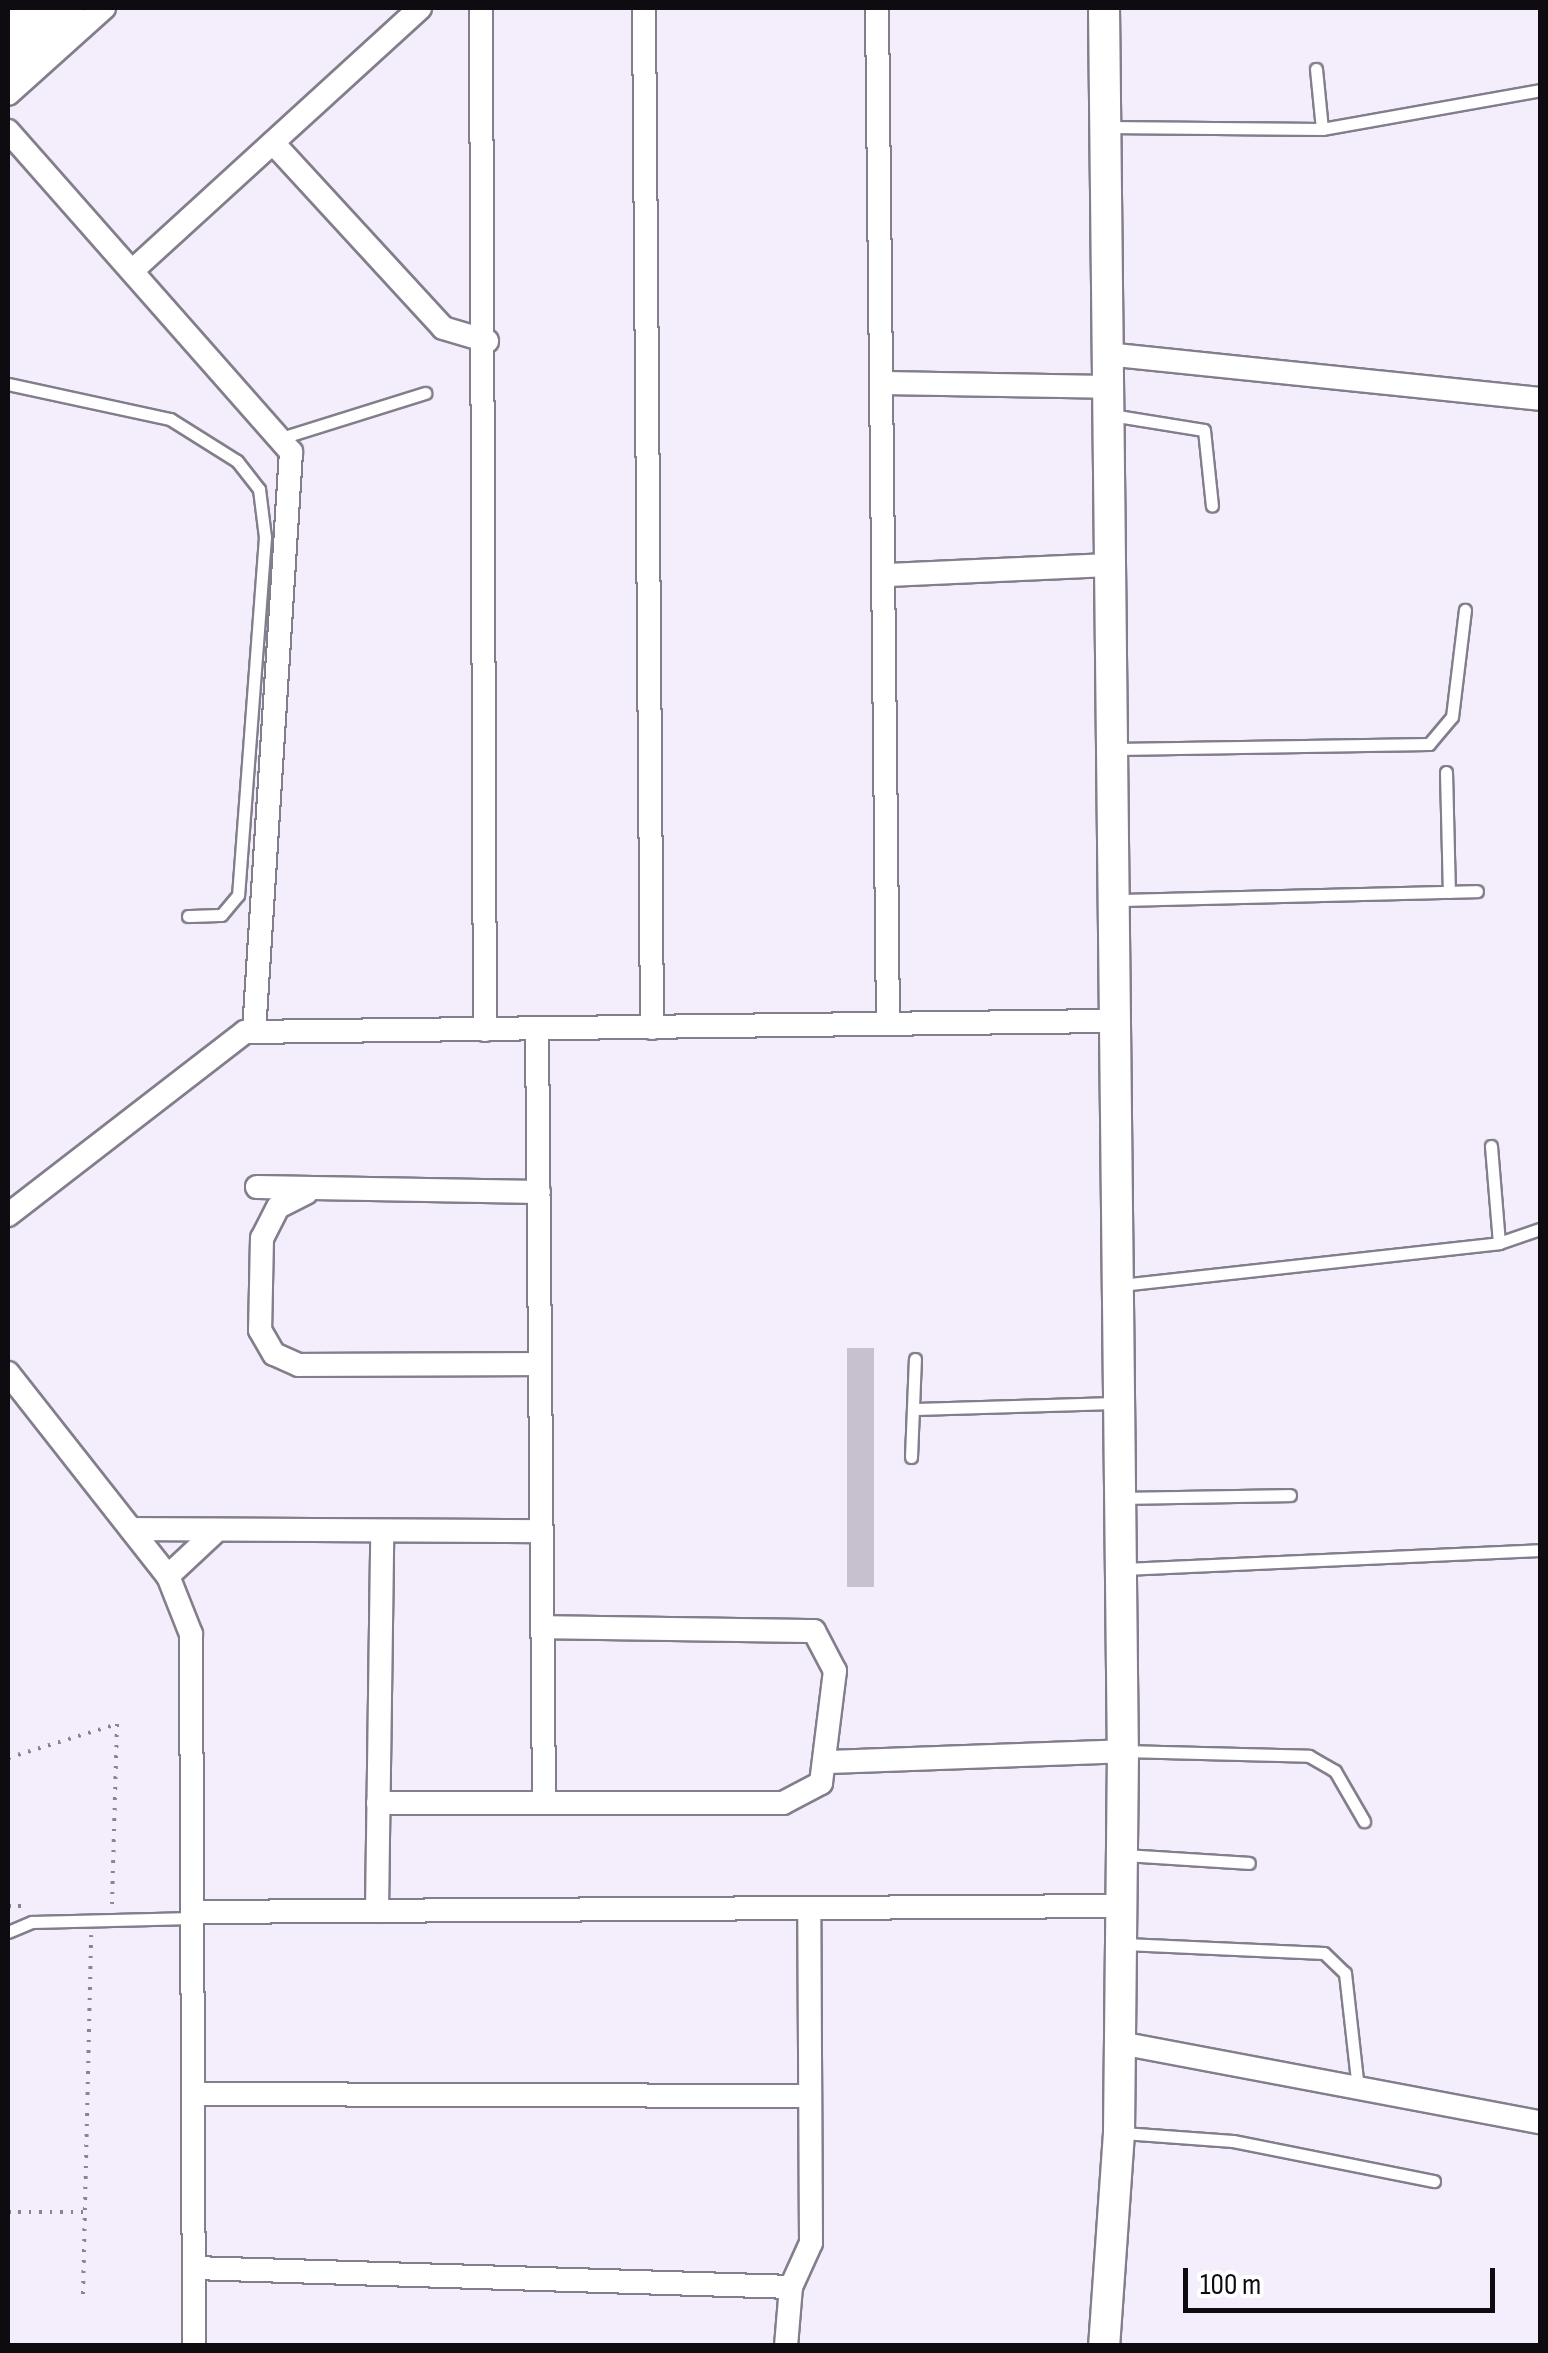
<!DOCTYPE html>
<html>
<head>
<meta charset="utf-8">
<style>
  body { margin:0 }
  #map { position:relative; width:1548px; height:2353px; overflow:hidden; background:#f4eefc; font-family:"Sofia Sans Condensed",sans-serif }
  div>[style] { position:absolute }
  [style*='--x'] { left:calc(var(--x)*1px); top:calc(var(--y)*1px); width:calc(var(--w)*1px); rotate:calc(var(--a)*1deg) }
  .building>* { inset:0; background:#c7c1cf; transform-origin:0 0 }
  .path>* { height:4px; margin-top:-2px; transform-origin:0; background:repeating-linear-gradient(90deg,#89858f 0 2.5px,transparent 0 10.5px) }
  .roads { filter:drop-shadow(2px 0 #837e8b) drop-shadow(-2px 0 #837e8b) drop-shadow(0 2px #837e8b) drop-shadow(0 -2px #837e8b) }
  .lane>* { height:11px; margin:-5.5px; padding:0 5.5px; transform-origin:5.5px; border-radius:5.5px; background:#fff }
  .street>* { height:22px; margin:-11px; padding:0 11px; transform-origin:11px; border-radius:11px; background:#fff }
  .secondary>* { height:30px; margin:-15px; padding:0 15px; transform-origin:15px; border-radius:15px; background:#fff }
  .primary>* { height:35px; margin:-17.5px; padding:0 17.5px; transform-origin:17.5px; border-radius:17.5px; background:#fff }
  span { translate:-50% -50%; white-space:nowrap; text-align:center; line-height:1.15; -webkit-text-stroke:8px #fff; paint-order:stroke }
  .frame { position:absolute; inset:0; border:10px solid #0e0c11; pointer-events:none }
  .scale { position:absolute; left:1183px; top:2268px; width:312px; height:45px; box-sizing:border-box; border:5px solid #0e0c11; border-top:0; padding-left:12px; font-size:30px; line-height:35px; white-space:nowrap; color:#0e0c11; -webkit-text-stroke:8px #fff; paint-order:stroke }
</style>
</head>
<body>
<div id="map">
  <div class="building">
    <i style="left:847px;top:1348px;width:27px;height:239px"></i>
  </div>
  <div class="path">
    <i style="--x:8;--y:1758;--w:114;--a:-17.3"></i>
    <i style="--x:117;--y:1724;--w:180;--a:91.6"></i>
    <i style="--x:8;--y:1906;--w:17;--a:0"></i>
    <i style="--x:8;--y:2212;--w:75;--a:0"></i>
    <i style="--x:83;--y:2294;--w:359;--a:-88.7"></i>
  </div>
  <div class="roads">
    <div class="lane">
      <i style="--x:1316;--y:69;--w:60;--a:84.3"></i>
      <i style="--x:1105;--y:127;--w:217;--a:0.5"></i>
      <i style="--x:1322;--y:129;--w:221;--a:-10.1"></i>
      <i style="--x:8;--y:384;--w:166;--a:12.2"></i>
      <i style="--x:170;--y:419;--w:79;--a:32.1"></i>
      <i style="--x:237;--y:461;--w:36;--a:52"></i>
      <i style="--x:259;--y:489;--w:48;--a:82.9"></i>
      <i style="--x:265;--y:537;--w:359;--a:94.3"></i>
      <i style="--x:238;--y:895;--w:26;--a:130"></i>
      <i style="--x:221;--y:915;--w:33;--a:178"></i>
      <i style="--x:1111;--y:415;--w:94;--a:9.2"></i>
      <i style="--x:1204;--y:430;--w:76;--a:84"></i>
      <i style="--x:284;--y:437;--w:148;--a:-17.3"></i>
      <i style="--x:1116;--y:749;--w:313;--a:-0.9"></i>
      <i style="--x:1429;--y:744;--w:35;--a:-50"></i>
      <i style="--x:1452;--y:717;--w:108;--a:-83.1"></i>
      <i style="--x:1446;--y:772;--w:120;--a:88.6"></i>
      <i style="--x:1117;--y:900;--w:360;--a:-1.4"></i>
      <i style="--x:1491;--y:1146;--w:97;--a:85.3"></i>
      <i style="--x:1121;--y:1285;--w:380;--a:-6.3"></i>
      <i style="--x:1499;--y:1243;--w:43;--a:-18.9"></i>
      <i style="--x:913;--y:1409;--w:204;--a:-1.7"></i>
      <i style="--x:911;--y:1457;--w:98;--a:-87.7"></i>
      <i style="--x:1124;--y:1498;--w:166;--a:-1"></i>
      <i style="--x:1124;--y:1569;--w:416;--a:-2.6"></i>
      <i style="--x:1123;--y:1751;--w:186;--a:1.5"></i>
      <i style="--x:1309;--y:1756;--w:30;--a:30"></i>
      <i style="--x:1335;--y:1771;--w:58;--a:59.9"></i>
      <i style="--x:1126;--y:1855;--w:123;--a:3.7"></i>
      <i style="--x:8;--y:1932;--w:26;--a:-23"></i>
      <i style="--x:32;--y:1922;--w:161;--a:-1.4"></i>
      <i style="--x:1125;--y:1944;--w:199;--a:2.6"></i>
      <i style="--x:1324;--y:1953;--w:29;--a:44"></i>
      <i style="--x:1345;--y:1973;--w:117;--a:83.6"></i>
      <i style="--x:1123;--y:2133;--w:110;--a:4.2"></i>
      <i style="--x:1233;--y:2141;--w:205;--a:11.3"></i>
    </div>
    <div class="street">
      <i style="--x:481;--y:8;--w:1022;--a:89.78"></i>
      <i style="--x:644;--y:8;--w:1020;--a:89.55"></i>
      <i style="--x:877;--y:8;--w:1016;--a:89.38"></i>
      <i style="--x:8;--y:94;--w:129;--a:-41.9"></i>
      <i style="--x:8;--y:131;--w:428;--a:48.6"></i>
      <i style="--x:291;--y:452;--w:581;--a:93.65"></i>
      <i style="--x:275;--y:145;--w:248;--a:47.4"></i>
      <i style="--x:443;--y:328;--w:46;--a:16.5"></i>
      <i style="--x:132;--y:271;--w:390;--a:-42.4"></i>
      <i style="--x:1106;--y:354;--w:436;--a:5.9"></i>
      <i style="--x:884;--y:383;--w:222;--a:1"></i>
      <i style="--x:888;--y:575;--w:221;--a:-2.6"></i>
      <i style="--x:537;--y:1029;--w:774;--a:89.48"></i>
      <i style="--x:257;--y:1187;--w:282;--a:1"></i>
      <i style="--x:306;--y:1193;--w:31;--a:153"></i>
      <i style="--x:278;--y:1207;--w:35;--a:117"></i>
      <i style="--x:262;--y:1238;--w:92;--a:91.2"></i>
      <i style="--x:260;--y:1330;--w:28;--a:60"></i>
      <i style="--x:274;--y:1354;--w:27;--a:24"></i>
      <i style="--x:299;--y:1365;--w:241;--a:-0.2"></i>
      <i style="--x:8;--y:1215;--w:299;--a:-37.7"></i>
      <i style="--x:245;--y:1032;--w:869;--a:-0.73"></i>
      <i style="--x:8;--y:1373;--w:258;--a:51.8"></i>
      <i style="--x:168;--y:1576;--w:62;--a:68.4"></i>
      <i style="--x:191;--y:1634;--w:712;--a:89.76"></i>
      <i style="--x:131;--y:1529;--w:411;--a:0.3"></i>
      <i style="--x:168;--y:1576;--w:63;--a:-43.1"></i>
      <i style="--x:829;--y:1762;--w:294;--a:-2.1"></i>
      <i style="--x:378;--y:1803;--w:405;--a:0"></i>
      <i style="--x:783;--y:1803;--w:43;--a:-27.8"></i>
      <i style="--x:821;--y:1783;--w:113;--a:-82.9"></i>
      <i style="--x:835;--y:1671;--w:45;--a:-117.7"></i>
      <i style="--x:814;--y:1631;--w:271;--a:-179.2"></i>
      <i style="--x:377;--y:1911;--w:379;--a:-89.2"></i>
      <i style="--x:194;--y:1912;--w:927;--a:-0.37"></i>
      <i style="--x:1120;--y:2043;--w:427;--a:10.7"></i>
      <i style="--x:194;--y:2094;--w:616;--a:0.19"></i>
      <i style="--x:194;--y:2268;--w:597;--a:1.82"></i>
      <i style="--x:786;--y:2346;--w:59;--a:-85.2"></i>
      <i style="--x:791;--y:2287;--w:48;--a:-65.6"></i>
      <i style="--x:811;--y:2243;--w:331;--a:-90.3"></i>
    </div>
    <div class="secondary">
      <i style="--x:1104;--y:8;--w:1743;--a:89.38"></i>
      <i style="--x:1123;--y:1751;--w:382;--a:90.6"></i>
      <i style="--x:1119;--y:2133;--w:214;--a:94"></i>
      <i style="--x:8;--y:26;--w:27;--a:-42"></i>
    </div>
    <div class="primary">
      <i style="--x:8;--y:61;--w:79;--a:-41.9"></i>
    </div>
  </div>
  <div class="frame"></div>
  <div class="scale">100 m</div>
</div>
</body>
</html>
